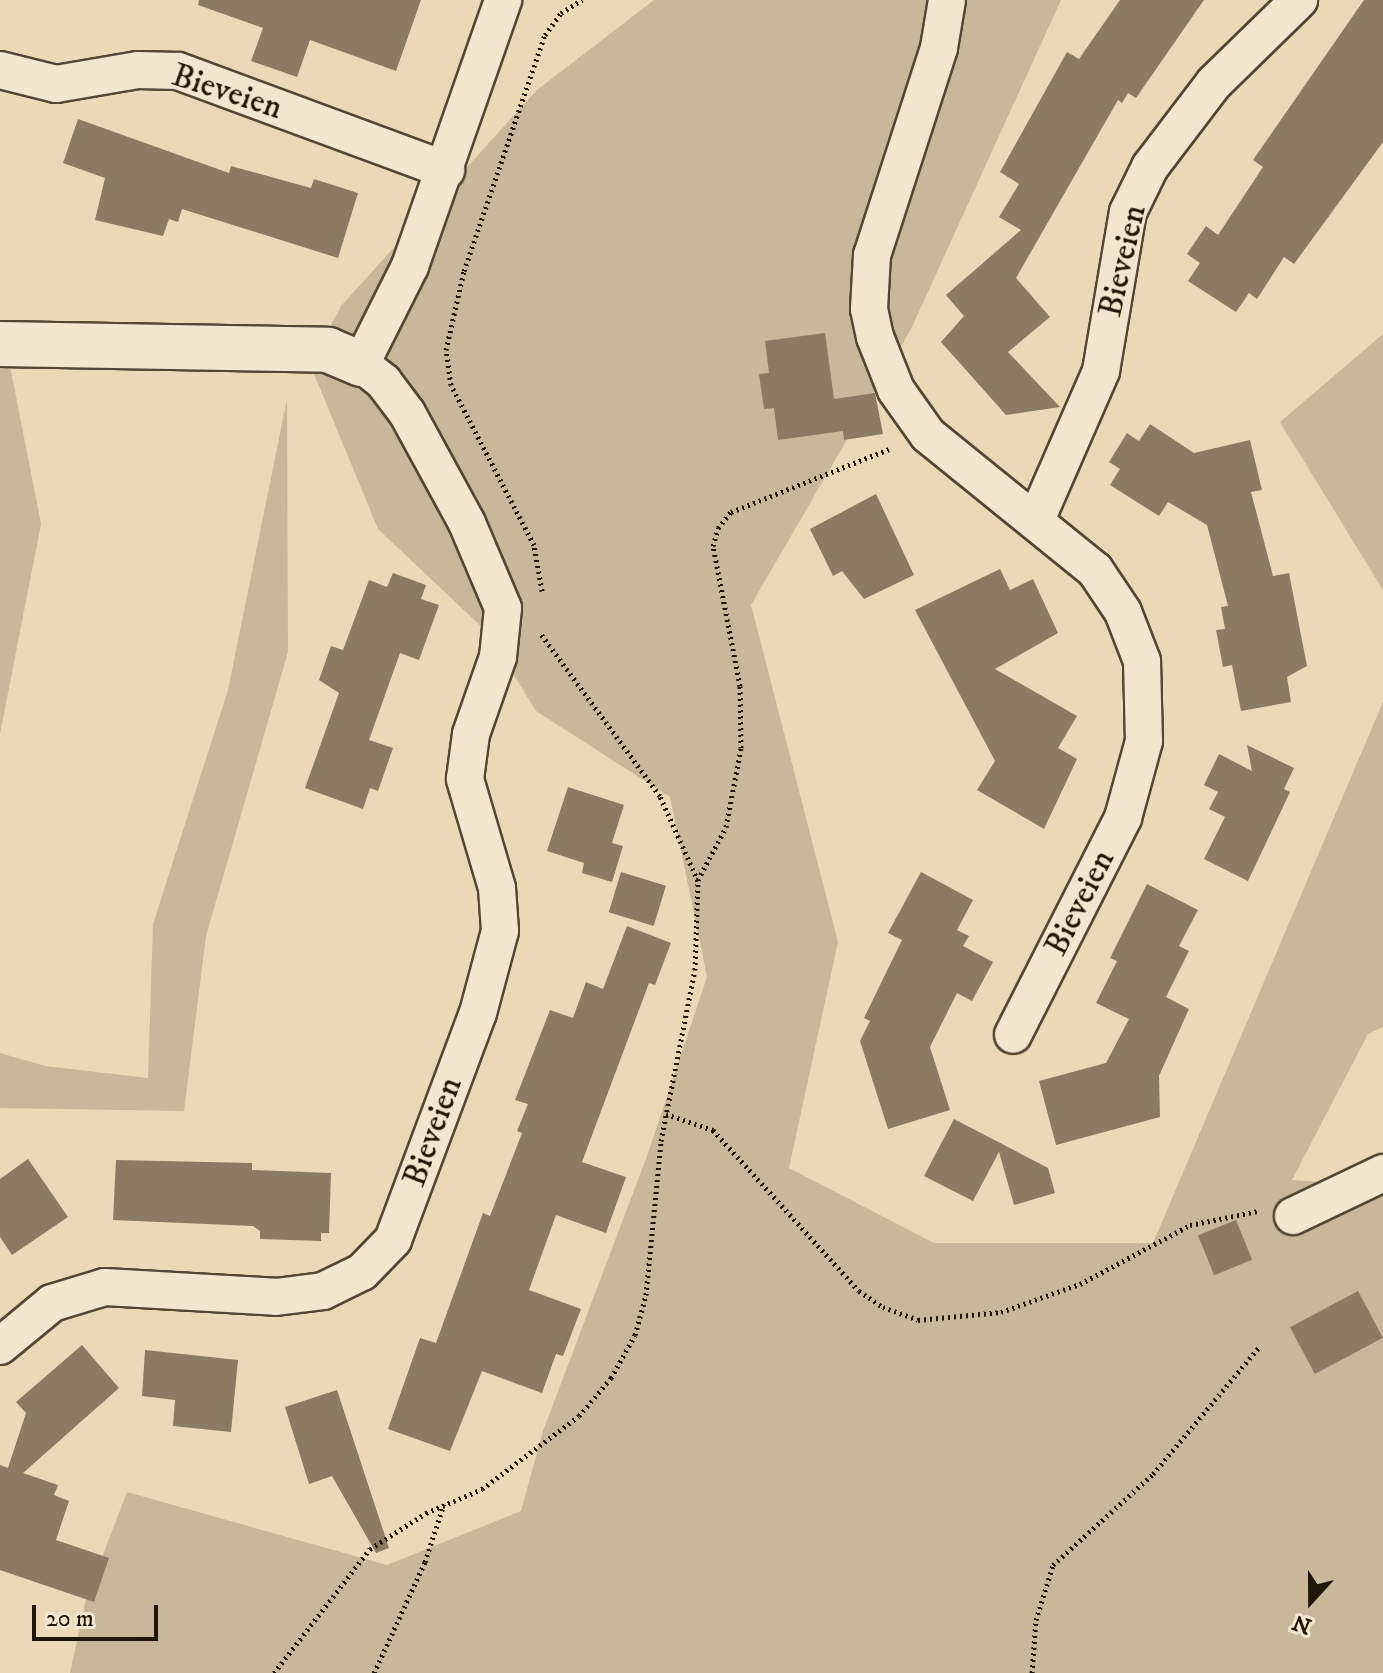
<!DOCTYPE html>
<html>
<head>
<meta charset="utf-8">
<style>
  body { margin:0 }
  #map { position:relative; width:1383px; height:1673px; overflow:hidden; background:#ebd8b6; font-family:"IM FELL DW Pica",serif }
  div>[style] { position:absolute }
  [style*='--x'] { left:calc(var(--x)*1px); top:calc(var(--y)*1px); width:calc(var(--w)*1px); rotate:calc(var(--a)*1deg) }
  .green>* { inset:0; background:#c8b798 }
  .building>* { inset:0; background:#8a7b62; transform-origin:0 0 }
  .path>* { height:5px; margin-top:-2.5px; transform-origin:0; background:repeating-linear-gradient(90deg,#201608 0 2px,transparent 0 6px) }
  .roads { filter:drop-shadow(2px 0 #534634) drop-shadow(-2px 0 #534634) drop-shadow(0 2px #534634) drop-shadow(0 -2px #534634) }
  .street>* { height:36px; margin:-18px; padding:0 18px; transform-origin:18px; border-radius:18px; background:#f2e6d0 }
  .secondary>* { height:44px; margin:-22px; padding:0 22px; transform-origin:22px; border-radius:22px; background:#f2e6d0 }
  span { translate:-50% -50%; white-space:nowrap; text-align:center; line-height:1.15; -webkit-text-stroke:6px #f2e6d0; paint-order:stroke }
  .street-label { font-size:34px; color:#201608 }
  .north { position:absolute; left:1271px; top:1561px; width:80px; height:80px; -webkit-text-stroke:6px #f2e6d0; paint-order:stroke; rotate:201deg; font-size:22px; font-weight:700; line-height:32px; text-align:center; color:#201608 }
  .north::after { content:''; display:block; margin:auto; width:28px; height:36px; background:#201608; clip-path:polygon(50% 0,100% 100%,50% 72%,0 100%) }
  .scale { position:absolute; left:32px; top:1605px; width:126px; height:36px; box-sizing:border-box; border:4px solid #201608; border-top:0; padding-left:10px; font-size:24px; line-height:28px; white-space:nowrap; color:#201608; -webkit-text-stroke:6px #f2e6d0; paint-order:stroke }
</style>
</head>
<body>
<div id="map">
  <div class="green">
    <i style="clip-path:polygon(654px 0,1061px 0,911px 329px,751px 605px,838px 942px,789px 1168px,934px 1243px,1153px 1243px,1383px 702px,1383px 1027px,1368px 1034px,1292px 1180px,1383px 1186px,1383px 1673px,70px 1673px,86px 1599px,127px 1492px,387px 1565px,521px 1511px,543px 1431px,647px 1156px,707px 977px,670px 797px,536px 711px,487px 632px,378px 529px,310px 364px,341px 306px,537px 90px)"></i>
    <i style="clip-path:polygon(1383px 334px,1383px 590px,1280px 422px)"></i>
    <i style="clip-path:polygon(0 361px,11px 371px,41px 524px,0 734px)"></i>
    <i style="clip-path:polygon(287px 399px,288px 652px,206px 936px,184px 1111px,0 1108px,0 1053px,45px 1066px,148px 1078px,153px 924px,228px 690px)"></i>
  </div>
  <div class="building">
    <i style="clip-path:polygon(199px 0,421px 0,396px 71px,310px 40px,297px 77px,251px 61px,263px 28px,198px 5px)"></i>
    <i style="clip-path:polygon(1120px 0,1204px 0,1136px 98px,1128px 93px,1122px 103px,1118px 100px,1016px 278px,1050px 317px,1008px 352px,1060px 407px,1006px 415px,941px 342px,964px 316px,946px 295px,1021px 230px,999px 217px,1019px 184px,1000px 172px,1067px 52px,1079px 59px)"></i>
    <i style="clip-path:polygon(1364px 0,1383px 0,1383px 142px,1294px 264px,1284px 257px,1257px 299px,1249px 293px,1236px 312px,1188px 281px,1200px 263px,1187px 254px,1206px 226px,1218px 235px,1263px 167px,1253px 160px)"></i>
    <i style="clip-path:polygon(78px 119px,229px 173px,231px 166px,311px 188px,314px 179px,358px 193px,338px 258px,182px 209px,178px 222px,169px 219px,163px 236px,95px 220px,105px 178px,63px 163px)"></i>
    <i style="clip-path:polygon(825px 333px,834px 399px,875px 393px,883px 434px,844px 440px,843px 431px,778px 440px,774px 408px,764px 409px,759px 374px,769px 373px,765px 341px)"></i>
    <i style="clip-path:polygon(1150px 424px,1194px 453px,1250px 440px,1262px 490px,1251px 492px,1273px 576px,1289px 573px,1307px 666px,1287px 677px,1291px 702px,1241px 711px,1232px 665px,1223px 667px,1216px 630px,1225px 629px,1221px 607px,1228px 606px,1207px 525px,1168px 502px,1159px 516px,1110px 485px,1120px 469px,1109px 462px,1127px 433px,1139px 441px)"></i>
    <i style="clip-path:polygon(876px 494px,914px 575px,864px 599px,842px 571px,833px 576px,810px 529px)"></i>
    <i style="clip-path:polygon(1000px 569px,1010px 590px,1033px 579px,1058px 633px,995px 669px,1077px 716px,1058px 748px,1077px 759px,1044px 829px,977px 790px,995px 761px,915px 610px)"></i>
    <i style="clip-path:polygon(393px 573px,426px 585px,421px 599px,439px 605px,419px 660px,400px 653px,369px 740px,393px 748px,378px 791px,370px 788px,363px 809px,305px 788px,339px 693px,319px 680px,331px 646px,343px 650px,369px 580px,387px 587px)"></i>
    <i style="clip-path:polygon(1247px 745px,1294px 768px,1284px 789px,1290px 792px,1248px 881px,1204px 859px,1225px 817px,1209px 809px,1218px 792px,1204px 785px,1219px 754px,1252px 771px)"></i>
    <i style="clip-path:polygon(568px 787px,624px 805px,612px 843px,623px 846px,612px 882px,582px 873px,584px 863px,547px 851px)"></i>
    <i style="left:621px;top:872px;width:47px;height:42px;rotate:17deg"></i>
    <i style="clip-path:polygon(921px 872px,973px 900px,957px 930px,969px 936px,963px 946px,993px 962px,972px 1001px,957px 993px,930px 1047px,950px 1110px,888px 1129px,860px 1041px,870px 1021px,864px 1018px,902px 940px,888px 933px)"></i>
    <i style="clip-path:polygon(1147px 884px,1198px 910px,1179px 946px,1189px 951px,1166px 997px,1189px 1009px,1159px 1076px,1160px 1117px,1056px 1145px,1039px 1081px,1106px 1063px,1129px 1019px,1096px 1003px,1117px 961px,1110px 958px)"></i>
    <i style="clip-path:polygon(627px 926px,671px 943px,655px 985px,649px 983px,582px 1162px,626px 1177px,606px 1233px,556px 1215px,529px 1290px,581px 1309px,563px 1356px,556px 1354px,542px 1393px,482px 1371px,450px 1451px,388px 1429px,420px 1338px,436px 1343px,483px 1213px,490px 1216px,522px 1133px,517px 1131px,528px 1104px,515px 1100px,550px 1010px,573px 1018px,586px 982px,603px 989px)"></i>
    <i style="clip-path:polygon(954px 1119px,1048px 1168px,1055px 1193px,1014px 1205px,999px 1152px,973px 1201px,924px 1176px)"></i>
    <i style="clip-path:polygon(28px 1159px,68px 1217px,12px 1255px,0 1237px,0 1179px)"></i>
    <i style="clip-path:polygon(116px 1160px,252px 1163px,252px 1170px,331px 1173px,329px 1233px,321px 1233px,321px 1241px,260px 1239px,260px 1231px,253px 1226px,113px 1220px)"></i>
    <i style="left:1236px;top:1220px;width:43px;height:41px;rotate:68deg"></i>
    <i style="left:1358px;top:1291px;width:53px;height:77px;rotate:62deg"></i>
    <i style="clip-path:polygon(82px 1345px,119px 1388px,23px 1473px,58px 1485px,54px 1495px,69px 1501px,56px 1540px,109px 1558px,94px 1602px,0 1570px,0 1465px,8px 1468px,26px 1413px,16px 1402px)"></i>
    <i style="clip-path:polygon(145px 1350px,238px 1360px,231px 1432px,173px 1426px,175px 1400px,142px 1396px)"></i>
    <i style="clip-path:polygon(337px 1390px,389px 1548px,376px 1553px,332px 1476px,309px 1484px,285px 1407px)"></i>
  </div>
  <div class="path">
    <i style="--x:542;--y:591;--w:47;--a:-99.9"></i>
    <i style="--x:534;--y:545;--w:180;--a:-117.4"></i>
    <i style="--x:451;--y:385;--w:35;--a:-98"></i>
    <i style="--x:446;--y:350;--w:81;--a:-77.2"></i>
    <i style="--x:464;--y:271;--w:250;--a:-71.1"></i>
    <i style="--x:545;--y:35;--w:27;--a:-54"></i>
    <i style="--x:561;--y:13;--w:25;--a:-32"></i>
    <i style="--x:698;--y:880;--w:60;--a:-62.2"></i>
    <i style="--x:726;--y:827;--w:80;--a:-79.2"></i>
    <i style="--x:741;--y:748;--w:62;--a:-90.9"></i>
    <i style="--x:740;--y:686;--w:143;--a:-100.9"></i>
    <i style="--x:713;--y:546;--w:19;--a:-74"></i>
    <i style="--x:718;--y:528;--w:21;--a:-51"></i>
    <i style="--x:731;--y:512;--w:170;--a:-21.7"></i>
    <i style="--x:666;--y:1114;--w:50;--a:18.8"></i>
    <i style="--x:713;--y:1130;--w:217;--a:47.8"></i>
    <i style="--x:859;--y:1291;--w:29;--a:34"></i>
    <i style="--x:883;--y:1307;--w:37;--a:20"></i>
    <i style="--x:918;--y:1320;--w:83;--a:-5.5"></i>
    <i style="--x:1001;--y:1312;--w:84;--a:-19.5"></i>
    <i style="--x:1080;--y:1284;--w:125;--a:-28.2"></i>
    <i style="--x:1190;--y:1225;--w:69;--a:-11.6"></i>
    <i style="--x:274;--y:1673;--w:157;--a:-52.3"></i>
    <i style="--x:370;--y:1549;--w:67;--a:-32.7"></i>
    <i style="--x:426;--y:1513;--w:61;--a:-23.2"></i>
    <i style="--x:482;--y:1489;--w:121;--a:-37"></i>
    <i style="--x:579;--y:1416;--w:50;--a:-49.9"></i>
    <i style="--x:611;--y:1378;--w:49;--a:-60.8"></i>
    <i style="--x:635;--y:1335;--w:41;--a:-74.6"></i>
    <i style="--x:646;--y:1295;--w:155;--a:-84.4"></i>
    <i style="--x:661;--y:1141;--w:174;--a:-78.8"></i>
    <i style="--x:695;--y:970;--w:89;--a:-88.1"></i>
    <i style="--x:698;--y:881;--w:93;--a:-114.1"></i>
    <i style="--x:660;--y:796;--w:201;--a:-126.3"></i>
    <i style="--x:374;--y:1673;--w:122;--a:-65.3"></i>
    <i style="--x:425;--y:1562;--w:61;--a:-71.9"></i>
    <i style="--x:1032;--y:1673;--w:53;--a:-85.7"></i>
    <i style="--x:1036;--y:1620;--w:58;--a:-72.8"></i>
    <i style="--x:1053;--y:1565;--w:135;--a:-42.3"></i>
    <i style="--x:1153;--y:1474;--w:167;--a:-50.1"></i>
  </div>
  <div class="roads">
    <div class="street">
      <i style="--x:947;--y:0;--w:49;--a:99.5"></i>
      <i style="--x:939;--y:48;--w:218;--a:107.9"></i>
      <i style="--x:872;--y:255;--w:54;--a:93.2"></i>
      <i style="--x:869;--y:309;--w:29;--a:78"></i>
      <i style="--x:875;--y:337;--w:57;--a:68.4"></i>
      <i style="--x:896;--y:390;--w:55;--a:54.6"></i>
      <i style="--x:928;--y:435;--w:215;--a:39"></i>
      <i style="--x:1095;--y:570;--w:50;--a:56.3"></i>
      <i style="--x:1123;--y:612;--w:53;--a:68.8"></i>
      <i style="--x:1142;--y:661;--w:80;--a:88.6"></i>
      <i style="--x:1144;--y:741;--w:80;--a:105.3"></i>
      <i style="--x:1123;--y:818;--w:243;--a:116.9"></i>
      <i style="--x:0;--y:70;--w:58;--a:14"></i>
      <i style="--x:56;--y:84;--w:83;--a:-9.7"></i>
      <i style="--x:138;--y:70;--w:40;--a:1.4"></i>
      <i style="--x:178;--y:71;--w:286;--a:20.3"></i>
      <i style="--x:1036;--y:520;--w:163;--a:-66.4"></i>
      <i style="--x:1101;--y:371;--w:161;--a:-80.4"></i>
      <i style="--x:1128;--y:212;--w:50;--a:-63.9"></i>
      <i style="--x:1150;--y:167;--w:106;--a:-52.7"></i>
      <i style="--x:1214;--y:83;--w:119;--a:-44.3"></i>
      <i style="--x:1293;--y:1216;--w:100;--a:-25.5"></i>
      <i style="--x:0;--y:1346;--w:67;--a:-39.6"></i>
      <i style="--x:52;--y:1303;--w:55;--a:-16.8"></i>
      <i style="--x:105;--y:1287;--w:171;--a:3.3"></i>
      <i style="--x:276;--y:1297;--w:47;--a:-7.3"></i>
      <i style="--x:323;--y:1291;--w:43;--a:-26"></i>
      <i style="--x:362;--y:1272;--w:45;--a:-45.9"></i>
      <i style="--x:393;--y:1240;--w:242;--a:-69.5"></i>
      <i style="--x:478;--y:1013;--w:85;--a:-75"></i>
      <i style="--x:500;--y:931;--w:43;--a:-94"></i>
      <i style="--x:497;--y:888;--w:114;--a:-106.4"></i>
      <i style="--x:465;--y:779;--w:45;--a:-82.4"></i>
      <i style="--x:471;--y:734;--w:82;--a:-70.7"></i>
      <i style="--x:498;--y:657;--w:49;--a:-84.2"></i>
      <i style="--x:503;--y:608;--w:92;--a:-113"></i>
      <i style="--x:467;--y:523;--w:125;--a:-118.6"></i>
      <i style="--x:407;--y:413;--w:39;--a:-127"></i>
      <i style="--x:384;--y:382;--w:29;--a:-142"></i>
      <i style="--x:361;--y:364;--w:110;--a:-63.4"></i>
      <i style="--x:410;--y:266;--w:282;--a:-70.7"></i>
    </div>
    <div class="secondary">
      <i style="--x:0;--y:344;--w:328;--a:1"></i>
      <i style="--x:328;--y:350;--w:36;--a:23"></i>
    </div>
  </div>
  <div class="street-label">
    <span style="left:227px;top:92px;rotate:18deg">Bieveien</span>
    <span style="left:1123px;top:261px;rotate:-77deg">Bieveien</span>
    <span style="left:1080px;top:903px;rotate:-63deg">Bieveien</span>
    <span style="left:433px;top:1132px;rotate:-70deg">Bieveien</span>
  </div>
  <div class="north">N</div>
  <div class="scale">20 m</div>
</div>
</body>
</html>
